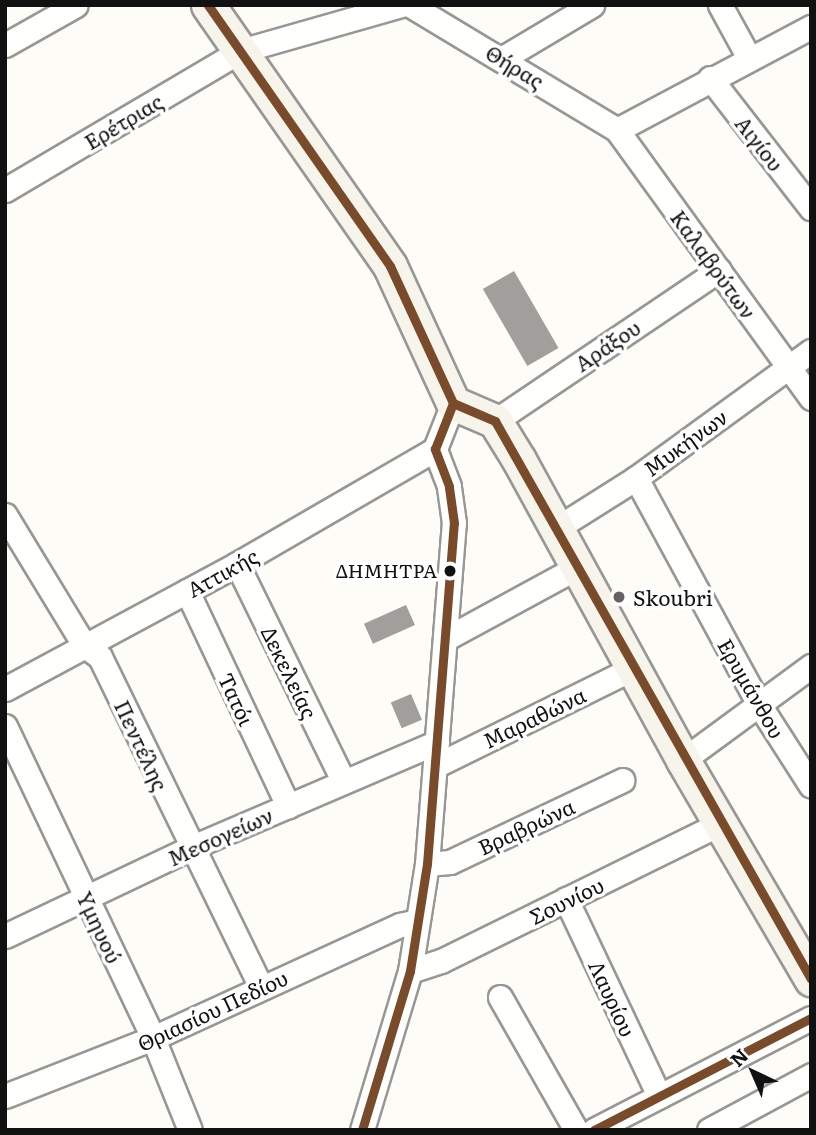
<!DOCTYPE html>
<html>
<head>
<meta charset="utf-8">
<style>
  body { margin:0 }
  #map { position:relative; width:816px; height:1135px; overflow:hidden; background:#fdfcf7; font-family:Literata,serif }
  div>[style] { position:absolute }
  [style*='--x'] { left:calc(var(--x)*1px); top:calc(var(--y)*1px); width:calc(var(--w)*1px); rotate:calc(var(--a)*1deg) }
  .building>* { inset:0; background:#a19f9c; transform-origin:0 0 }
  .roads { filter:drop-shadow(2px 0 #979795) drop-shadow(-2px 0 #979795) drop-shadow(0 2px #979795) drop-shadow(0 -2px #979795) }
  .street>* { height:23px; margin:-11.5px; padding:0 11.5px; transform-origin:11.5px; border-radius:11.5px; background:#fffffe }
  .secondary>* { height:33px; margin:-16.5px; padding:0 16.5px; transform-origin:16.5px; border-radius:16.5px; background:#f6f4eb }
  .bus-1>* { height:9px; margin:-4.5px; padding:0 4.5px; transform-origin:4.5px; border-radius:4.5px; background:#7a4b2a }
  .dots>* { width:19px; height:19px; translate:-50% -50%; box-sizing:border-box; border:4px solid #fff; border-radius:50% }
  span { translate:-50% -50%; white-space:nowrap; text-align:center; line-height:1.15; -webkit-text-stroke:7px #fff; paint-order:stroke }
  .bus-label { font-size:19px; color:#111 }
  .right { translate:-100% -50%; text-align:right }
  .street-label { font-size:21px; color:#111 }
  .poi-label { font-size:21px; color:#111 }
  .left { translate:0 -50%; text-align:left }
  .frame { position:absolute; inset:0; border:7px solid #111; pointer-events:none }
  .north { position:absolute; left:718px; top:1037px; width:70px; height:70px; -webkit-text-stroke:5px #fff; paint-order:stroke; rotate:316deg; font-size:19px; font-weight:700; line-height:28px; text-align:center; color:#111 }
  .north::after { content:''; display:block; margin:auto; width:24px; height:32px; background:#111; clip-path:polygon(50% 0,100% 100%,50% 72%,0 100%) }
</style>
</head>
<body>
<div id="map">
  <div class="building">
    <i style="left:514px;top:271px;width:89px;height:36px;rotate:60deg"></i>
    <i style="left:406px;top:605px;width:22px;height:46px;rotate:66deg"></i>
    <i style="left:411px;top:694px;width:28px;height:22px;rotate:67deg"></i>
  </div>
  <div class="roads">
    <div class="street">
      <i style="--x:410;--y:5;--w:242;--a:31.1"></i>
      <i style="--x:617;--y:130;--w:331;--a:54.1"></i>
      <i style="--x:720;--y:5;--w:60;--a:61.3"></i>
      <i style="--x:5;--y:45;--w:81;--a:-29.4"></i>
      <i style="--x:503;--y:58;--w:104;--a:-30.8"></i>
      <i style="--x:710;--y:78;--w:165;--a:52.2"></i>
      <i style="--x:617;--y:130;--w:220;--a:-28"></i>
      <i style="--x:5;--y:190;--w:273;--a:-30.6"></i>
      <i style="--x:240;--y:51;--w:168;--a:-15.9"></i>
      <i style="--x:495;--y:421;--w:270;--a:-34"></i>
      <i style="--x:636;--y:478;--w:256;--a:61.5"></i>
      <i style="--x:758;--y:703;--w:98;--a:57.4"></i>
      <i style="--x:5;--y:515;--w:152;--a:58.7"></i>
      <i style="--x:84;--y:645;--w:20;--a:37"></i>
      <i style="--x:100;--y:657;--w:367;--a:64"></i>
      <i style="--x:557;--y:528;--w:93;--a:-32.3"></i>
      <i style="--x:636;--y:478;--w:216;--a:-36"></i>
      <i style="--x:237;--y:564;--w:241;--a:63.9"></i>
      <i style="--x:187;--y:591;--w:238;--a:64.8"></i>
      <i style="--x:447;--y:638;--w:149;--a:-28.5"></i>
      <i style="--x:5;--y:689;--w:264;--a:-28.3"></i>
      <i style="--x:237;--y:564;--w:229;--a:-30.1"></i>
      <i style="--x:5;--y:726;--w:345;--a:64.6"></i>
      <i style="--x:153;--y:1038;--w:99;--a:68.1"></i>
      <i style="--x:683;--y:760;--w:159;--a:-36.3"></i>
      <i style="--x:435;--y:766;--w:221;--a:-26.3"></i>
      <i style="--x:427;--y:864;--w:23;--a:-5"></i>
      <i style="--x:450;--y:862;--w:191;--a:-25.4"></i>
      <i style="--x:566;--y:899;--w:218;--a:64.7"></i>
      <i style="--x:5;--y:936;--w:205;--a:-25.4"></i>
      <i style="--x:190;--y:848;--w:269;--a:-23.2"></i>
      <i style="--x:410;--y:971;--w:33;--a:-18"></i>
      <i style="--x:441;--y:961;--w:311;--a:-26.2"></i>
      <i style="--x:500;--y:997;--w:153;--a:60.3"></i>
      <i style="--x:5;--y:1096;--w:159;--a:-21.4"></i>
      <i style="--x:153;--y:1038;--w:272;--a:-24.6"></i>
      <i style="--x:400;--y:925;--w:18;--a:-13"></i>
      <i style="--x:362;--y:1130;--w:166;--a:-73.2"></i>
      <i style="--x:410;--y:971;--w:108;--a:-81"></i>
      <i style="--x:427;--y:864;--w:342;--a:-85.5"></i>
      <i style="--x:454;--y:523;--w:37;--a:-98"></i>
      <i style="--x:449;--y:486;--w:40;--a:-111"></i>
      <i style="--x:435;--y:449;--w:49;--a:-68.6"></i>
      <i style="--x:594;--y:1130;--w:244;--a:-27.3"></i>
      <i style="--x:709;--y:1130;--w:116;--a:-28.3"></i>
    </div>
    <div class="secondary">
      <i style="--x:208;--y:5;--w:318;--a:55.1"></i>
      <i style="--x:390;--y:266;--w:151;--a:65.3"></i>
      <i style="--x:453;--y:403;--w:46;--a:23.2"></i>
      <i style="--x:495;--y:421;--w:46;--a:58.4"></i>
      <i style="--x:519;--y:460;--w:342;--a:61.3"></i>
      <i style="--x:683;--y:760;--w:254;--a:59.7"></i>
    </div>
  </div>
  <div class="bus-1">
    <i style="--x:208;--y:5;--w:318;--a:55.1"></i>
    <i style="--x:390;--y:266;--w:151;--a:65.3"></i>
    <i style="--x:453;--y:403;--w:46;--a:23.2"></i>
    <i style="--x:495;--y:421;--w:641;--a:60.48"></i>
    <i style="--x:362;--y:1130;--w:166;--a:-73.2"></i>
    <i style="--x:410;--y:971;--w:108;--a:-81"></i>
    <i style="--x:427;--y:864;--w:342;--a:-85.5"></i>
    <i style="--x:454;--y:523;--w:37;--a:-98"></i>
    <i style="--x:449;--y:486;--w:40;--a:-111"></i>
    <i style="--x:435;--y:449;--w:49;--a:-68.6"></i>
    <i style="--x:594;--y:1130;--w:244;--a:-27.3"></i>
  </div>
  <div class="dots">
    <i style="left:450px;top:571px;background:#111"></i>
    <i style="left:619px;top:597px;background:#646362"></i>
  </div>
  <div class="bus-label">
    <span class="right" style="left:437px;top:571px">ΔΗΜΗΤΡΑ</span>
  </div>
  <div class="street-label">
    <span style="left:515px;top:66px;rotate:31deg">Θήρας</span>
    <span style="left:123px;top:121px;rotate:-31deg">Ερέτριας</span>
    <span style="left:760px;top:143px;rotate:52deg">Αιγίου</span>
    <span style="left:714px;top:264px;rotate:54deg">Καλαβρύτων</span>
    <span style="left:607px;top:345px;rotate:-34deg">Αράξου</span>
    <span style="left:685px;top:442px;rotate:-36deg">Μυκήνων</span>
    <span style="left:222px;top:572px;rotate:-29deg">Αττικής</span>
    <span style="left:290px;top:672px;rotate:64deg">Δεκελείας</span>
    <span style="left:752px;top:688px;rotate:60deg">Ερυμάνθου</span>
    <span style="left:237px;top:699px;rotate:65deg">Τατόι</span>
    <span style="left:534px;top:717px;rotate:-26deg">Μαραθώνα</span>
    <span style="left:142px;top:745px;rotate:65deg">Πεντέλης</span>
    <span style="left:526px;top:826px;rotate:-25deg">Βραβρώνα</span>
    <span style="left:220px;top:836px;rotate:-24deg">Μεσογείων</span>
    <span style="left:566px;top:900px;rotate:-26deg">Σουνίου</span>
    <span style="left:100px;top:927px;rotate:65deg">Υμηυού</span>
    <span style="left:613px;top:998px;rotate:65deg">Λαυρίου</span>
    <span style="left:212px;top:1010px;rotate:-25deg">Θριασίου Πεδίου</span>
  </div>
  <div class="poi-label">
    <span class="left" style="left:633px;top:597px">Skoubri</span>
  </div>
  <div class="frame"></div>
  <div class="north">N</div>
</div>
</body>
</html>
